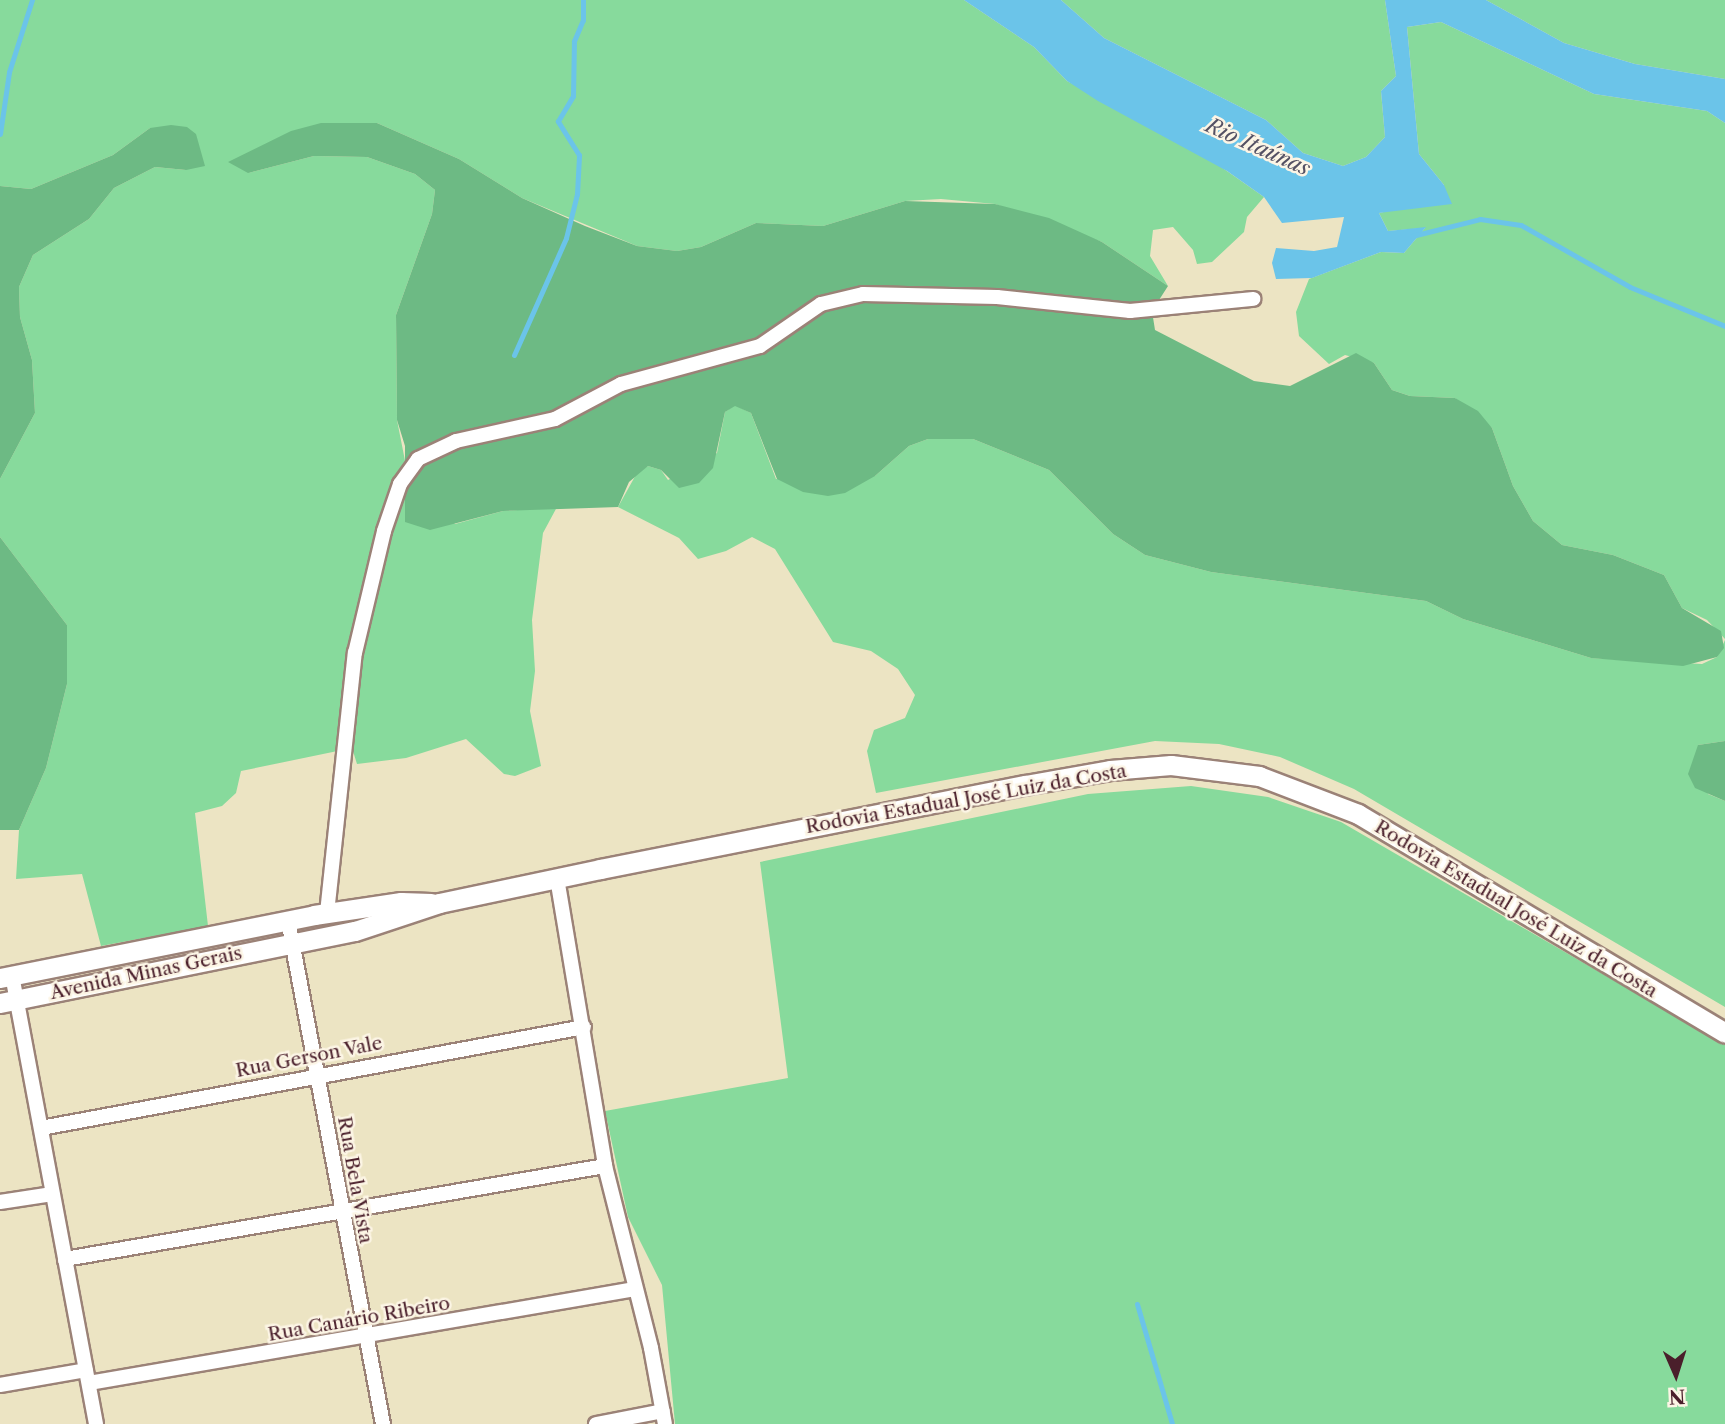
<!DOCTYPE html>
<html>
<head>
<meta charset="utf-8">
<style>
  body { margin:0 }
  #map { position:relative; width:1725px; height:1424px; overflow:hidden; background:#ece4c3; font-family:"Libre Caslon Text",serif }
  div>[style] { position:absolute }
  [style*='--x'] { left:calc(var(--x)*1px); top:calc(var(--y)*1px); width:calc(var(--w)*1px); rotate:calc(var(--a)*1deg) }
  .green>* { inset:0; background:#87da9c }
  .forest>* { inset:0; background:#6dba84 }
  .water>* { inset:0; background:#6bc4e9 }
  .stream>* { height:5px; margin:-2.5px; padding:0 2.5px; transform-origin:2.5px; border-radius:2.5px; background:#6bc4e9 }
  .roads { filter:drop-shadow(2px 0 #9b8277) drop-shadow(-2px 0 #9b8277) drop-shadow(0 2px #9b8277) drop-shadow(0 -2px #9b8277) }
  .street>* { height:14px; margin:-7px; padding:0 7px; transform-origin:7px; border-radius:7px; background:#fff }
  .secondary>* { height:19px; margin:-9.5px; padding:0 9.5px; transform-origin:9.5px; border-radius:9.5px; background:#fff }
  span { translate:-50% -50%; white-space:nowrap; text-align:center; line-height:1.15; -webkit-text-stroke:5px #fcf5e5; paint-order:stroke }
  .street-label { font-size:19px; color:#4a1f2b }
  .water-label { font-size:21px; color:#545164; font-style:italic }
  .north { position:absolute; left:1641px; top:1340px; width:70px; height:70px; -webkit-text-stroke:5px #fcf5e5; paint-order:stroke; rotate:177deg; font-size:19px; font-weight:700; line-height:28px; text-align:center; color:#4a1f2b }
  .north::after { content:''; display:block; margin:auto; width:24px; height:32px; background:#4a1f2b; clip-path:polygon(50% 0,100% 100%,50% 72%,0 100%) }
</style>
</head>
<body>
<div id="map">
  <div class="green">
    <i style="clip-path:polygon(0 0,964px 0,1034px 47px,1067px 81px,1204px 155px,1264px 197px,1247px 217px,1244px 232px,1212px 262px,1197px 264px,1193px 250px,1173px 227px,1153px 230px,1150px 256px,1168px 286px,1102px 242px,995px 204px,941px 199px,905px 201px,823px 226px,756px 223px,701px 247px,677px 251px,637px 246px,522px 198px,459px 159px,377px 123px,248px 173px,314px 156px,367px 157px,415px 174px,435px 190px,432px 214px,396px 315px,397px 420px,407px 471px,455px 524px,503px 511px,557px 507px,543px 533px,532px 620px,535px 671px,530px 711px,541px 766px,515px 776px,504px 774px,466px 739px,406px 758px,357px 764px,352px 748px,241px 771px,236px 793px,222px 806px,195px 813px,208px 926px,101px 946px,82px 874px,16px 879px,19px 830px,46px 768px,67px 684px,67px 625px,0 537px,0 479px,35px 413px,32px 360px,20px 317px,19px 287px,33px 255px,89px 219px,114px 188px,155px 167px,186px 170px,150px 128px,113px 155px,31px 189px,0 186px)"></i>
    <i style="clip-path:polygon(1061px 0,1385px 0,1396px 76px,1381px 91px,1385px 137px,1366px 157px,1343px 166px,1303px 153px,1266px 120px,1104px 38px)"></i>
    <i style="clip-path:polygon(1486px 0,1725px 0,1725px 79px,1635px 64px,1564px 43px)"></i>
    <i style="clip-path:polygon(1441px 22px,1594px 94px,1707px 111px,1725px 123px,1725px 639px,1707px 620px,1682px 608px,1664px 575px,1613px 555px,1562px 545px,1533px 521px,1513px 486px,1492px 428px,1455px 398px,1410px 396px,1392px 390px,1374px 363px,1345px 355px,1329px 364px,1299px 336px,1296px 312px,1309px 279px,1381px 252px,1404px 253px,1425px 228px,1388px 231px,1379px 213px,1407px 207px,1444px 185px,1419px 154px,1407px 27px)"></i>
    <i style="clip-path:polygon(735px 405px,751px 413px,776px 479px,875px 476px,909px 446px,928px 439px,973px 439px,1049px 470px,1113px 534px,1145px 555px,1211px 572px,1426px 601px,1463px 619px,1591px 658px,1702px 664px,1717px 657px,1725px 640px,1725px 741px,1698px 745px,1708px 794px,1725px 801px,1725px 1007px,1354px 789px,1280px 757px,1219px 744px,1155px 741px,876px 793px,867px 751px,874px 730px,905px 718px,915px 695px,898px 669px,871px 651px,833px 642px,775px 549px,752px 537px,726px 551px,698px 559px,679px 538px,618px 507px,638px 471px,648px 466px,661px 470px,668px 480px,717px 453px,725px 412px)"></i>
    <i style="clip-path:polygon(1191px 786px,1268px 797px,1341px 822px,1725px 1045px,1725px 1424px,675px 1424px,662px 1285px,628px 1217px,605px 1111px,788px 1078px,760px 862px,1088px 794px)"></i>
  </div>
  <div class="forest">
    <i style="clip-path:polygon(321px 123px,377px 123px,459px 159px,522px 198px,585px 226px,637px 246px,677px 251px,701px 247px,756px 223px,823px 226px,905px 201px,995px 204px,1049px 218px,1102px 242px,1168px 286px,1152px 311px,1155px 330px,1254px 381px,1290px 386px,1356px 353px,1374px 363px,1392px 390px,1410px 396px,1455px 398px,1478px 411px,1492px 428px,1513px 486px,1533px 521px,1562px 545px,1613px 555px,1664px 575px,1682px 608px,1721px 631px,1724px 648px,1717px 657px,1683px 666px,1591px 658px,1463px 619px,1426px 601px,1211px 572px,1145px 555px,1113px 534px,1049px 470px,973px 439px,928px 439px,909px 446px,875px 476px,845px 493px,828px 496px,803px 492px,777px 479px,751px 413px,735px 406px,725px 412px,713px 468px,699px 483px,679px 488px,661px 470px,648px 466px,629px 482px,618px 507px,503px 511px,430px 530px,405px 522px,405px 446px,397px 420px,396px 315px,432px 214px,435px 190px,415px 174px,367px 157px,314px 156px,248px 173px,228px 162px,291px 131px)"></i>
    <i style="clip-path:polygon(171px 125px,187px 127px,196px 134px,205px 166px,186px 170px,155px 167px,114px 188px,89px 219px,33px 255px,19px 287px,20px 317px,32px 360px,35px 413px,0 479px,0 186px,31px 189px,113px 155px,150px 128px)"></i>
    <i style="clip-path:polygon(0 537px,67px 625px,67px 684px,46px 768px,19px 830px,0 830px)"></i>
    <i style="clip-path:polygon(1725px 741px,1725px 801px,1695px 788px,1688px 774px,1698px 745px)"></i>
  </div>
  <div class="water">
    <i style="clip-path:polygon(964px 0,1061px 0,1104px 38px,1266px 120px,1303px 153px,1343px 166px,1366px 157px,1385px 137px,1381px 91px,1396px 76px,1385px 0,1486px 0,1564px 43px,1635px 64px,1725px 79px,1725px 123px,1707px 111px,1594px 94px,1441px 22px,1407px 27px,1419px 154px,1444px 185px,1452px 204px,1379px 213px,1388px 231px,1426px 227px,1404px 253px,1381px 252px,1312px 278px,1276px 279px,1272px 263px,1276px 248px,1314px 251px,1337px 247px,1344px 217px,1282px 223px,1264px 197px,1227px 171px,1098px 101px,1067px 81px,1034px 47px)"></i>
  </div>
  <div class="stream">
    <i style="--x:0;--y:134;--w:63;--a:-81.7"></i>
    <i style="--x:9;--y:72;--w:76;--a:-72.3"></i>
    <i style="--x:1412;--y:236;--w:70;--a:-14"></i>
    <i style="--x:1480;--y:219;--w:41;--a:8.3"></i>
    <i style="--x:1521;--y:225;--w:125;--a:29.6"></i>
    <i style="--x:1630;--y:287;--w:103;--a:22.3"></i>
    <i style="--x:514;--y:355;--w:128;--a:-66"></i>
    <i style="--x:566;--y:238;--w:45;--a:-76"></i>
    <i style="--x:577;--y:194;--w:39;--a:-87"></i>
    <i style="--x:579;--y:155;--w:40;--a:-122"></i>
    <i style="--x:558;--y:121;--w:29;--a:-59"></i>
    <i style="--x:573;--y:96;--w:55;--a:-89"></i>
    <i style="--x:574;--y:41;--w:23;--a:-67"></i>
    <i style="--x:583;--y:20;--w:20;--a:-90"></i>
    <i style="--x:1137;--y:1304;--w:125;--a:73.7"></i>
  </div>
  <div class="roads">
    <div class="street">
      <i style="--x:557;--y:878;--w:292;--a:80.5"></i>
      <i style="--x:605;--y:1166;--w:188;--a:75.8"></i>
      <i style="--x:651;--y:1348;--w:77;--a:79.6"></i>
      <i style="--x:327;--y:913;--w:262;--a:-83.9"></i>
      <i style="--x:355;--y:653;--w:125;--a:-76.6"></i>
      <i style="--x:384;--y:531;--w:50;--a:-71.2"></i>
      <i style="--x:400;--y:484;--w:31;--a:-54"></i>
      <i style="--x:418;--y:459;--w:42;--a:-25.3"></i>
      <i style="--x:456;--y:441;--w:101;--a:-12.5"></i>
      <i style="--x:555;--y:419;--w:75;--a:-27.9"></i>
      <i style="--x:621;--y:384;--w:144;--a:-15.3"></i>
      <i style="--x:760;--y:346;--w:74;--a:-34.5"></i>
      <i style="--x:821;--y:304;--w:43;--a:-13.4"></i>
      <i style="--x:863;--y:294;--w:134;--a:1.3"></i>
      <i style="--x:997;--y:297;--w:134;--a:6"></i>
      <i style="--x:1130;--y:311;--w:124;--a:-5.6"></i>
      <i style="--x:288;--y:920;--w:513;--a:79.33"></i>
      <i style="--x:12;--y:975;--w:457;--a:79.4"></i>
      <i style="--x:41;--y:1128;--w:552;--a:-10.54"></i>
      <i style="--x:0;--y:1202;--w:53;--a:-8.7"></i>
      <i style="--x:65;--y:1259;--w:548;--a:-9.77"></i>
      <i style="--x:89;--y:1383;--w:554;--a:-9.77"></i>
      <i style="--x:0;--y:1385;--w:87;--a:-9.9"></i>
      <i style="--x:596;--y:1424;--w:68;--a:-11"></i>
    </div>
    <div class="secondary">
      <i style="--x:0;--y:978;--w:320;--a:-11.3"></i>
      <i style="--x:314;--y:915;--w:88;--a:-8.5"></i>
      <i style="--x:401;--y:902;--w:30;--a:2"></i>
      <i style="--x:0;--y:1003;--w:362;--a:-11.5"></i>
      <i style="--x:355;--y:931;--w:89;--a:-18.4"></i>
      <i style="--x:439;--y:903;--w:165;--a:-11.9"></i>
      <i style="--x:600;--y:869;--w:433;--a:-11.2"></i>
      <i style="--x:1025;--y:785;--w:86;--a:-10"></i>
      <i style="--x:1110;--y:770;--w:61;--a:-4.7"></i>
      <i style="--x:1171;--y:765;--w:89;--a:7.1"></i>
      <i style="--x:1259;--y:776;--w:106;--a:21"></i>
      <i style="--x:1358;--y:814;--w:427;--a:30.8"></i>
    </div>
  </div>
  <div class="street-label">
    <span style="left:966px;top:799px;rotate:-10deg">Rodovia Estadual José Luiz da Costa</span>
    <span style="left:1516px;top:909px;rotate:31deg">Rodovia Estadual José Luiz da Costa</span>
    <span style="left:146px;top:973px;rotate:-12deg">Avenida Minas Gerais</span>
    <span style="left:309px;top:1057px;rotate:-11deg">Rua Gerson Vale</span>
    <span style="left:355px;top:1180px;rotate:80deg">Rua Bela Vista</span>
    <span style="left:359px;top:1319px;rotate:-10deg">Rua Canário Ribeiro</span>
  </div>
  <div class="water-label">
    <span style="left:1258px;top:147px;rotate:24deg">Rio Itaúnas</span>
  </div>
  <div class="north">N</div>
</div>
</body>
</html>
